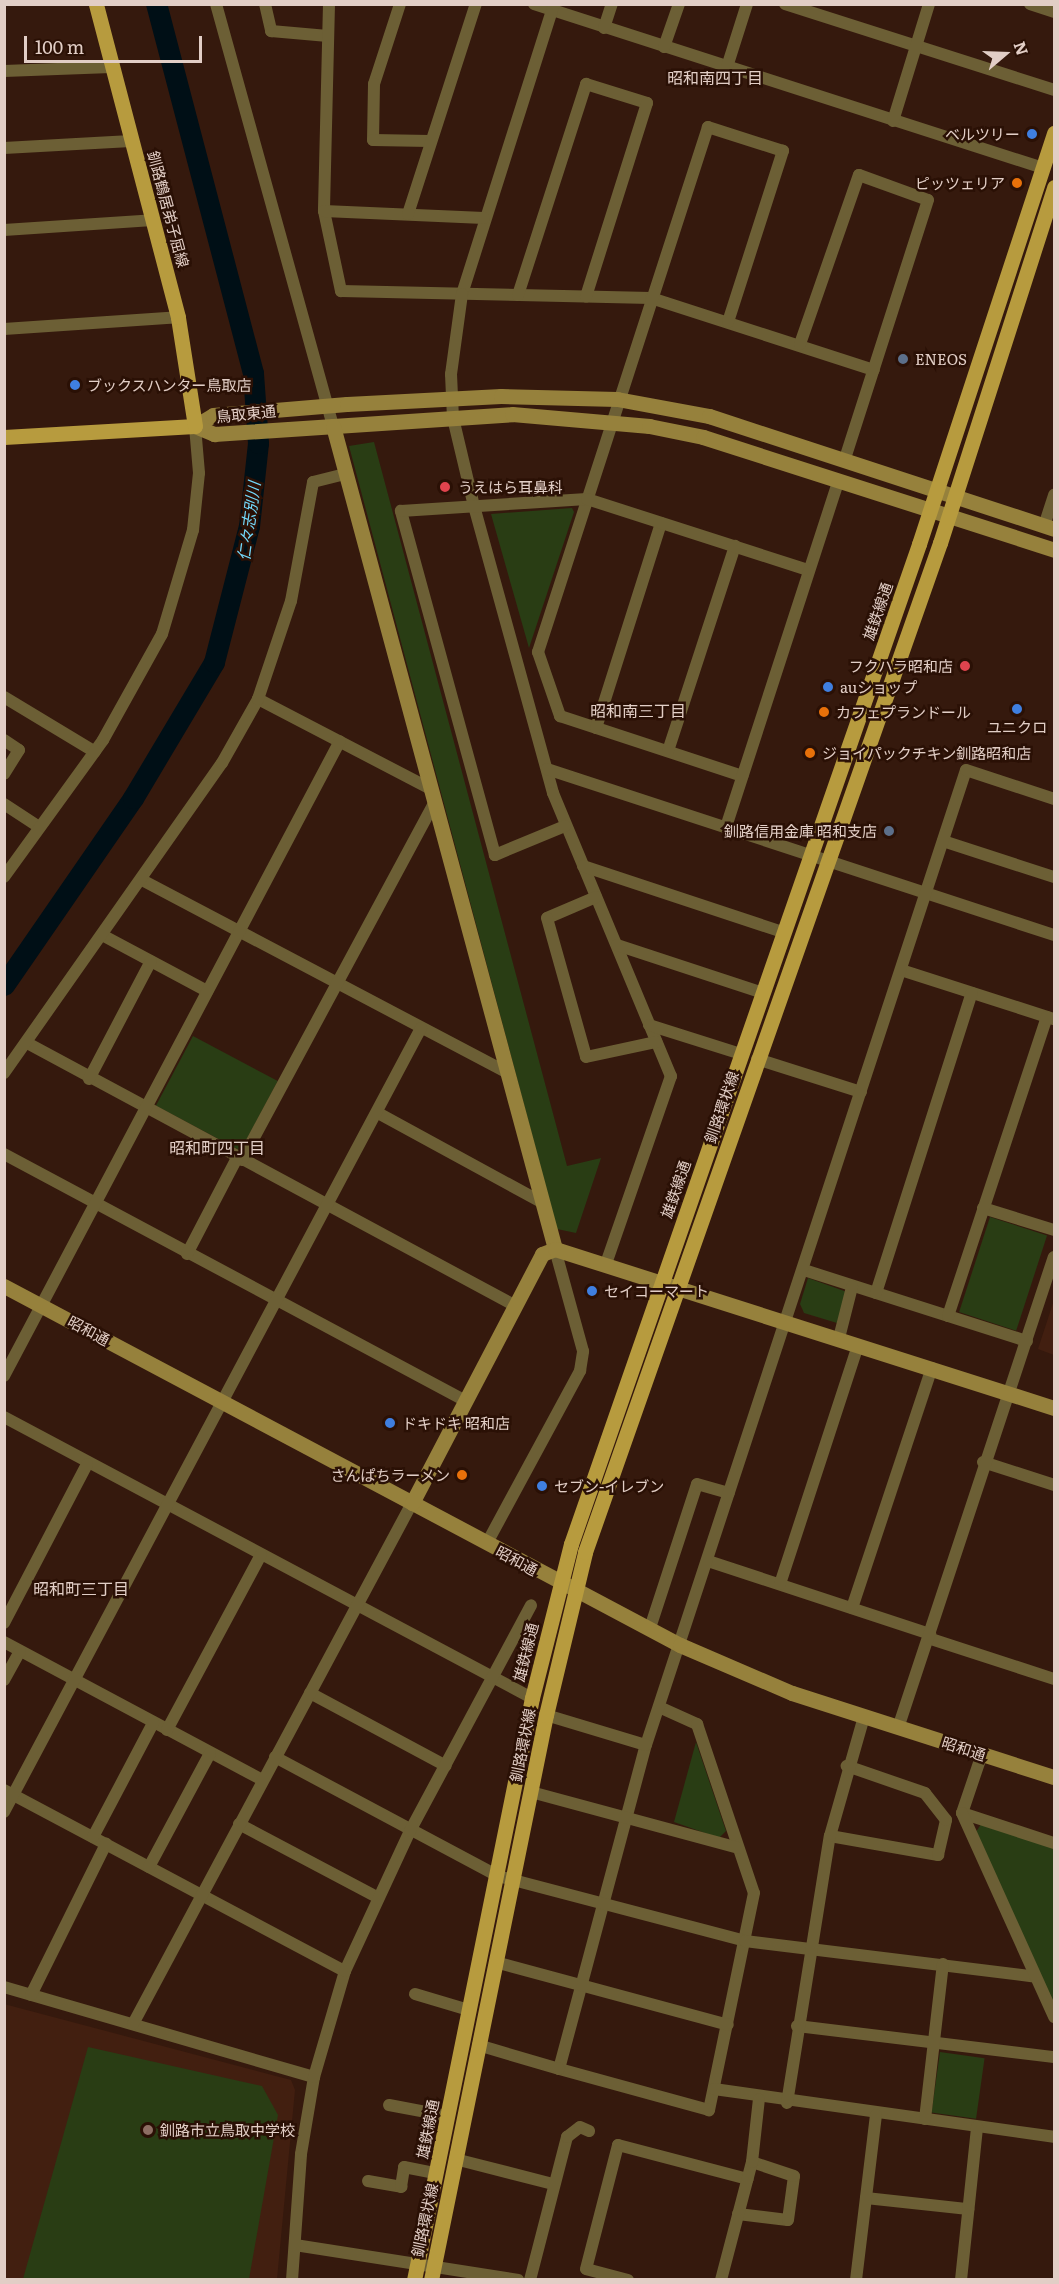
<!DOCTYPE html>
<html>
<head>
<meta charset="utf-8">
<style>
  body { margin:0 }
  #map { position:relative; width:1059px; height:2284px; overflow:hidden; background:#35190d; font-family:Literata,"Noto Sans JP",serif }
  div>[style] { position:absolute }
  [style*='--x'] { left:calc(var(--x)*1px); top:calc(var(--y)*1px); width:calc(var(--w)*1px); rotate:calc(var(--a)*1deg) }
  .built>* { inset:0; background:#421f10 }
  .green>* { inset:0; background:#293d14; transform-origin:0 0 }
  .river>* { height:21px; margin:-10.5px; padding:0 10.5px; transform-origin:10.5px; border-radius:10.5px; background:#000f16 }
  .street>* { height:12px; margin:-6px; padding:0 6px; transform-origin:6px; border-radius:6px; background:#6c5f35 }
  .secondary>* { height:15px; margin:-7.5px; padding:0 7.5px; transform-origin:7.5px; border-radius:7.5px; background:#96813c }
  .primary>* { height:15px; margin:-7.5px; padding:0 7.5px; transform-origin:7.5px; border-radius:7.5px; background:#b79b3e }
  .dots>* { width:16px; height:16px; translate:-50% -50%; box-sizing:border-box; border:3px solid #2a1005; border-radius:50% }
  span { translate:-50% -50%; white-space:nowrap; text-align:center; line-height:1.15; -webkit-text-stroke:5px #2a1005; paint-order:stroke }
  .poi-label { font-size:15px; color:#e2cec6 }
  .right { translate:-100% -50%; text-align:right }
  .left { translate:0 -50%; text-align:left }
  .street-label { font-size:15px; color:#e2cec6 }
  .neighbourhood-label { font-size:16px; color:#e2cec6 }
  .water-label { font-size:16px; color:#73d9fb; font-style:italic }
  .frame { position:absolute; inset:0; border:6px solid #e2cec6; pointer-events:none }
  .north { position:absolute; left:975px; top:24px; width:60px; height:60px; -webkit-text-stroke:4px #2a1005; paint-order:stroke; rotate:71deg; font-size:16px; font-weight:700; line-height:24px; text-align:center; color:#e2cec6 }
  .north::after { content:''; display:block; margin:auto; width:21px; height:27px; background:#e2cec6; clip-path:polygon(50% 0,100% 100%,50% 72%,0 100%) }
  .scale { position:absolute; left:24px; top:36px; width:178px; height:27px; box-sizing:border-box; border:3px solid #e2cec6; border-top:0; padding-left:8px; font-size:18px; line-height:21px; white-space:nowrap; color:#e2cec6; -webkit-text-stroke:4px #2a1005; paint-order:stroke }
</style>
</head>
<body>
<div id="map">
  <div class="built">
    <i style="clip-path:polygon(1054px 1300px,1054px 1355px,1038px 1349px)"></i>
    <i style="clip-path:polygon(4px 2004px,291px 2080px,295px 2090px,277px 2279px,5px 2279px)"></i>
  </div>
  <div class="green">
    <i style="clip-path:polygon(374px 442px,567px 1166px,601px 1158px,576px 1233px,557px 1229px,349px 446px)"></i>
    <i style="clip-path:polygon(572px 508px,574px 512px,529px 648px,491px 514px)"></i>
    <i style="left:193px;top:1036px;width:96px;height:79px;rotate:28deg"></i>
    <i style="left:990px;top:1217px;width:60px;height:100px;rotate:18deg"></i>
    <i style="clip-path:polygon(808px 1278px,847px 1292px,837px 1323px,804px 1313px,800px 1304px)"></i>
    <i style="clip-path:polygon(696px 1742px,726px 1831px,719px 1838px,674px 1822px)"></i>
    <i style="clip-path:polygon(981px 1824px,1054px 1848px,1054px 2004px,976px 1832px)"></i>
    <i style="clip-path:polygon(88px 2047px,262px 2086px,278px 2115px,249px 2279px,23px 2279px)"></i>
    <i style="left:940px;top:2052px;width:45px;height:61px;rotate:8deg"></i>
  </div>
  <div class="river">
    <i style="--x:4;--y:985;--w:227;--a:-55.4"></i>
    <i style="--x:133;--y:798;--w:158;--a:-59.2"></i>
    <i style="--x:214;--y:662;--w:140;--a:-75.6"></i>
    <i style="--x:249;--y:526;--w:83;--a:-83.8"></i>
    <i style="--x:258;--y:443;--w:70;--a:-94.1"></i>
    <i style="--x:253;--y:373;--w:382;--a:-104.7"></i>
  </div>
  <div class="street">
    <i style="--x:216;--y:4;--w:438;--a:74.5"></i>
    <i style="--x:265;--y:4;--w:28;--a:77"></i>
    <i style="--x:271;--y:31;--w:57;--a:5"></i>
    <i style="--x:329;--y:4;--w:207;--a:91.4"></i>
    <i style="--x:324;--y:211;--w:82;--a:78"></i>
    <i style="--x:341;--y:291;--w:310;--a:1.3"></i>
    <i style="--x:651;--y:298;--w:234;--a:17.9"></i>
    <i style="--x:400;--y:4;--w:84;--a:108"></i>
    <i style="--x:374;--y:84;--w:56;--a:91"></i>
    <i style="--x:373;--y:140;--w:57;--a:1"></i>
    <i style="--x:534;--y:4;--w:535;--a:17.86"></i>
    <i style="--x:554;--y:4;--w:304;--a:107.6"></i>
    <i style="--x:462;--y:294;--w:81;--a:97.8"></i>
    <i style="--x:451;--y:374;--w:44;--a:87.4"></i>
    <i style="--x:453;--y:418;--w:90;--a:76.6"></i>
    <i style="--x:474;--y:506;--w:298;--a:74.6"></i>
    <i style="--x:553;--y:793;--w:307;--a:67.4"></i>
    <i style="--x:671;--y:1076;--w:199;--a:109.1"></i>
    <i style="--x:785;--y:4;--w:282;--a:17.7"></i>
    <i style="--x:1030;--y:4;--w:25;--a:18"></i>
    <i style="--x:604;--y:28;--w:25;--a:-72"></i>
    <i style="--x:664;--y:47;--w:46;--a:-70.8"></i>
    <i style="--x:727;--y:67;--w:66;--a:-72.4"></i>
    <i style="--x:4;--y:71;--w:107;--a:-2.1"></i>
    <i style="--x:893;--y:121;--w:122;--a:-72.9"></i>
    <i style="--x:4;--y:148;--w:127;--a:-3.2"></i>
    <i style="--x:324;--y:211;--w:160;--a:2.5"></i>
    <i style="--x:408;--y:214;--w:221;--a:-72.1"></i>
    <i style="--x:4;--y:230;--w:149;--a:-3.8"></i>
    <i style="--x:518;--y:295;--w:222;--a:-72.1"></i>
    <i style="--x:586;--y:84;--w:64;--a:17.3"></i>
    <i style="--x:647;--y:103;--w:203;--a:107.5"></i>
    <i style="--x:728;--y:322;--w:180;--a:-72.2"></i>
    <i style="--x:783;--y:151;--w:79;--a:-162.3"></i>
    <i style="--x:708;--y:127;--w:552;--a:107.94"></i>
    <i style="--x:538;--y:652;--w:68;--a:71"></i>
    <i style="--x:560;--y:716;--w:192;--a:18.2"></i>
    <i style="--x:4;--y:329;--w:174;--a:-3.9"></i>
    <i style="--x:800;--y:344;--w:179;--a:-70.8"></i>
    <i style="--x:859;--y:175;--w:73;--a:19.9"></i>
    <i style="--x:928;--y:200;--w:272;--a:107.8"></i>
    <i style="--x:1044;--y:526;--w:33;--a:-72"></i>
    <i style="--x:4;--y:697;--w:106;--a:31.1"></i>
    <i style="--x:258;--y:699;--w:193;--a:27.5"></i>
    <i style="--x:596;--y:728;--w:215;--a:-72.4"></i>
    <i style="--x:4;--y:740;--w:18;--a:34"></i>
    <i style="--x:19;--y:750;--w:28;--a:122"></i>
    <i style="--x:668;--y:751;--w:216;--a:-71.9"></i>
    <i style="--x:547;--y:769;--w:533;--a:18.13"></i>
    <i style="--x:4;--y:804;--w:42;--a:33.3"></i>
    <i style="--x:565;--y:826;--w:76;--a:157.5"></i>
    <i style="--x:495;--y:855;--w:357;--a:-105.3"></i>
    <i style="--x:401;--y:511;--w:186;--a:-3.7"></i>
    <i style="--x:587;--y:499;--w:232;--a:17.8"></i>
    <i style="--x:726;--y:827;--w:365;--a:-72"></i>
    <i style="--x:943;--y:841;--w:117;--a:18"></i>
    <i style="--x:583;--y:866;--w:213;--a:18.3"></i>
    <i style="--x:4;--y:877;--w:169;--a:-54.1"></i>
    <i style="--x:103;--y:740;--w:121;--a:-60.9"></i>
    <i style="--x:162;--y:634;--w:109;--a:-73.4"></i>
    <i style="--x:193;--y:530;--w:57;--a:-84"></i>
    <i style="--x:199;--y:473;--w:47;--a:-94.9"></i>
    <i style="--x:142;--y:880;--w:412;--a:27.8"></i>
    <i style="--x:596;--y:897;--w:53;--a:156.8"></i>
    <i style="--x:547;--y:918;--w:144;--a:74.3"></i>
    <i style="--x:586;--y:1057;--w:72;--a:-12.1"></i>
    <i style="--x:104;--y:936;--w:117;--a:28.1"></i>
    <i style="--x:617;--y:945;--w:154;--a:18.2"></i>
    <i style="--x:901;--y:970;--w:161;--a:17.8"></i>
    <i style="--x:649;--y:1025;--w:96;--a:17.5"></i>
    <i style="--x:29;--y:1044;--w:551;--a:28.29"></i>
    <i style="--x:757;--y:1059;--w:109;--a:17.6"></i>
    <i style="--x:4;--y:1073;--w:379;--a:-54.9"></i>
    <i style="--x:222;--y:763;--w:73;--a:-60.6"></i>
    <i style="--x:258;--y:699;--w:103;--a:-71.4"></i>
    <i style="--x:291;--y:601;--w:121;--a:-79.5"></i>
    <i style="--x:313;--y:482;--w:34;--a:-14"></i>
    <i style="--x:89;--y:1079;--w:133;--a:-62.3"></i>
    <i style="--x:378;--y:1113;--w:186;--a:28.6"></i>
    <i style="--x:4;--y:1154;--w:522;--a:28.14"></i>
    <i style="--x:242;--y:1160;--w:403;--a:-61.7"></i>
    <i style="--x:983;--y:1208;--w:74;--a:17.2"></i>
    <i style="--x:187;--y:1254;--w:108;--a:-62.5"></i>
    <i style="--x:804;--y:1270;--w:234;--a:17.7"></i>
    <i style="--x:876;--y:1293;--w:315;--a:-72.3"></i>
    <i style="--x:948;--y:1316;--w:315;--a:-71.7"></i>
    <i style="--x:839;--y:1338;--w:53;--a:-75.7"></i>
    <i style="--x:4;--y:1376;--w:718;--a:-62.12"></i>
    <i style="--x:4;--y:1417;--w:598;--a:28.02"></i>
    <i style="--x:983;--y:1462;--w:75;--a:17.9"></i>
    <i style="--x:487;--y:1543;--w:196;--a:-61.6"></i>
    <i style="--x:580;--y:1371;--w:20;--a:-81"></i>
    <i style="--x:583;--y:1351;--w:106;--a:-105.4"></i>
    <i style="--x:708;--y:1561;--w:234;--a:18.2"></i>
    <i style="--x:780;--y:1584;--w:251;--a:-71.9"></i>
    <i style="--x:852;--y:1608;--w:253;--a:-71.6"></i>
    <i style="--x:4;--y:1623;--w:179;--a:-62.4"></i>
    <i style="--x:650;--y:1628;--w:151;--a:-71.9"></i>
    <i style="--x:697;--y:1484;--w:33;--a:16"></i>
    <i style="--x:928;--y:1638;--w:133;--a:18"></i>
    <i style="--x:4;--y:1642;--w:293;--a:28.1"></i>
    <i style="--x:4;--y:1680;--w:33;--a:-61"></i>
    <i style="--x:310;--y:1693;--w:154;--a:28.2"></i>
    <i style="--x:659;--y:1707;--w:42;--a:24.1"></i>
    <i style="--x:697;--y:1724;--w:178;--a:71.4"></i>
    <i style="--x:754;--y:1893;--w:222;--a:101.7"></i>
    <i style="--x:709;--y:2110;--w:156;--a:-164.7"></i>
    <i style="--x:559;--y:2069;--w:335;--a:-75"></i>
    <i style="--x:646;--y:1745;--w:1026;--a:-71.83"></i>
    <i style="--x:966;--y:770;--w:93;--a:18.2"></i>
    <i style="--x:546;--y:1715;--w:104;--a:16.7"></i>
    <i style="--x:898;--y:1728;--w:496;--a:-71.7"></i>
    <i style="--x:167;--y:1730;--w:199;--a:-61.8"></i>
    <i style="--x:982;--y:1754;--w:62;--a:108.7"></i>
    <i style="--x:962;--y:1813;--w:97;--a:18.1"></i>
    <i style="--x:275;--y:1757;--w:253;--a:28.1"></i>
    <i style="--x:498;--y:1876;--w:255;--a:14.7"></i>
    <i style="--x:745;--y:1941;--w:289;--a:7"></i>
    <i style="--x:4;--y:1790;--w:386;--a:28"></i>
    <i style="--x:531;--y:1792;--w:214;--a:15.1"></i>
    <i style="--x:4;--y:1812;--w:888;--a:-61.99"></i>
    <i style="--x:962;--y:1813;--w:224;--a:65.7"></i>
    <i style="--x:239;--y:1824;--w:156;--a:27.9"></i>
    <i style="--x:830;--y:1836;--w:110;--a:10"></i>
    <i style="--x:938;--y:1855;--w:36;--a:-77"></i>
    <i style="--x:946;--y:1820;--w:34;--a:-128"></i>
    <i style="--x:925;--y:1793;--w:83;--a:-160.9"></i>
    <i style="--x:93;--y:1837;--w:129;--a:-62.2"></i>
    <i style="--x:149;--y:1867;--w:129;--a:-61.8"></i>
    <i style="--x:495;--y:1962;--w:241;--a:15.1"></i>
    <i style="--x:4;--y:1987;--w:323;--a:16.2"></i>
    <i style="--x:415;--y:1994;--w:56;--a:16.5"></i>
    <i style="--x:31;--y:1995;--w:169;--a:-63.6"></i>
    <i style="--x:133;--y:2024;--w:591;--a:-61.83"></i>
    <i style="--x:797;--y:2026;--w:259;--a:6.9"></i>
    <i style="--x:478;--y:2045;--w:84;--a:16.5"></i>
    <i style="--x:714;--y:2089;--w:343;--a:8"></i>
    <i style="--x:787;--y:2103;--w:270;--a:-80.9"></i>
    <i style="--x:830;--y:1836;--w:124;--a:-74.1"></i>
    <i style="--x:389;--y:2105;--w:60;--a:10.6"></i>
    <i style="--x:925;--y:2119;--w:156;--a:-83.4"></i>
    <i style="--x:455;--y:2159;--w:101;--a:14.3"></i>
    <i style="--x:368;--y:2181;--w:34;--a:10"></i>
    <i style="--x:401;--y:2187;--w:20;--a:-81"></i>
    <i style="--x:404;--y:2167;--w:33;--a:11"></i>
    <i style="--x:866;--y:2198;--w:103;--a:6.2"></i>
    <i style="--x:738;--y:2214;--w:50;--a:6.8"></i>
    <i style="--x:788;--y:2220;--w:44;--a:-82.2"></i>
    <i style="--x:794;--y:2176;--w:44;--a:-161.6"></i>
    <i style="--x:295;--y:2245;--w:226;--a:8.9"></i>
    <i style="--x:292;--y:2280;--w:126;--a:-85.9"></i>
    <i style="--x:301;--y:2154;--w:78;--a:-80.4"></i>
    <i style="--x:314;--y:2077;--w:110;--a:-73.7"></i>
    <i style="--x:345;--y:1971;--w:154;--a:-65.1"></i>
    <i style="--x:410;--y:1831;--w:256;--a:-61.8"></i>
    <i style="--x:530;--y:2280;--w:148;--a:-75.5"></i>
    <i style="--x:567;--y:2137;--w:16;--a:-38"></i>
    <i style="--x:580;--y:2127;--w:10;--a:24"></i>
    <i style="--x:628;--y:2280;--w:43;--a:-165.3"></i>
    <i style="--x:586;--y:2269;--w:128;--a:-75.5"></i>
    <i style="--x:618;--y:2145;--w:134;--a:14.7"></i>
    <i style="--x:721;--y:2280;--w:122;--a:-75.3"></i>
    <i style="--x:752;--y:2162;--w:63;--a:-83.7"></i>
    <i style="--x:856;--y:2280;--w:166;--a:-83.1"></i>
    <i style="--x:961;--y:2280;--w:154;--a:-84"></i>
  </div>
  <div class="secondary">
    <i style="--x:195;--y:426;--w:21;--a:-31"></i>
    <i style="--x:213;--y:415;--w:134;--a:-4.7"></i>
    <i style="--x:347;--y:404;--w:154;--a:-3"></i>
    <i style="--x:501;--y:396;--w:116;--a:1.5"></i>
    <i style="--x:617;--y:399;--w:94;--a:10.5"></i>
    <i style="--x:709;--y:416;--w:363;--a:18.1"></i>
    <i style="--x:195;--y:426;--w:21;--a:23"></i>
    <i style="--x:214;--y:434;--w:299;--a:-3.8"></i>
    <i style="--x:512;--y:414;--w:138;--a:5"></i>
    <i style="--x:649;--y:426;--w:55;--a:11.5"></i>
    <i style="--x:703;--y:437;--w:369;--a:17.8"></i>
    <i style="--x:333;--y:426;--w:852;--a:74.9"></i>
    <i style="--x:4;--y:1286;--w:765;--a:27.97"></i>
    <i style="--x:680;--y:1645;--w:122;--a:23.2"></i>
    <i style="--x:792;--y:1693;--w:275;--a:17.8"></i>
    <i style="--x:412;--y:1503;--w:281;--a:-62.4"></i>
    <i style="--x:542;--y:1254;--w:14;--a:-21"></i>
    <i style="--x:555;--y:1249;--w:524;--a:17.67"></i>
  </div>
  <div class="primary">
    <i style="--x:4;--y:437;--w:191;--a:-3.3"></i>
    <i style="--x:195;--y:426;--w:110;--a:-98.9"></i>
    <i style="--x:178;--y:317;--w:324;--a:-104.7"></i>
    <i style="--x:414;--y:2280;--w:594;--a:-78.54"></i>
    <i style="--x:532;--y:1698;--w:159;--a:-75.8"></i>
    <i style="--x:571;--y:1544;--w:1059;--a:-70.81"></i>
    <i style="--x:919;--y:544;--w:433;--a:-71.8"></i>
    <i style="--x:431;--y:2280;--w:577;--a:-78.5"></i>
    <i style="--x:546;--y:1715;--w:168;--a:-76.5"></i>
    <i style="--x:585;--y:1552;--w:1070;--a:-70.62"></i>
    <i style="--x:940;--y:543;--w:374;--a:-72.2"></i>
  </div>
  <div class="dots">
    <i style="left:1032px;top:134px;background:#3f7fe0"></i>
    <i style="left:1017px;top:183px;background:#e8710a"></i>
    <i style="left:903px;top:359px;background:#5c6f8a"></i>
    <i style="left:75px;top:385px;background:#3f7fe0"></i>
    <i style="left:445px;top:487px;background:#e0444e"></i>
    <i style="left:965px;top:666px;background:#e0444e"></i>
    <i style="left:828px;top:687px;background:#3f7fe0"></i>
    <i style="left:1017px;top:709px;background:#3f7fe0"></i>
    <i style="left:824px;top:712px;background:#e8710a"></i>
    <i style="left:810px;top:753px;background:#e8710a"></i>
    <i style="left:889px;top:831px;background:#5c6f8a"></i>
    <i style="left:592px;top:1291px;background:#3f7fe0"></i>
    <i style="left:390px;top:1423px;background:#3f7fe0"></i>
    <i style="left:462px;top:1475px;background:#e8710a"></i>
    <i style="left:542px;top:1486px;background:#3f7fe0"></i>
    <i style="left:148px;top:2130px;background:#8d6e63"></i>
  </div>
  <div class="poi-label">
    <span class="right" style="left:1020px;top:134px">ベルツリー</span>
    <span class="right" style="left:1005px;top:183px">ピッツェリア</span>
    <span class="left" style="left:915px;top:359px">ENEOS</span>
    <span class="left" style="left:87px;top:385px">ブックスハンター鳥取店</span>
    <span class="left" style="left:458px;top:487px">うえはら耳鼻科</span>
    <span class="right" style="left:953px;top:666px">フクハラ昭和店</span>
    <span class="left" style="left:840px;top:687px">auショップ</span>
    <span class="left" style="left:836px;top:712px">カフェプランドール</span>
    <span style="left:1017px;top:727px">ユニクロ</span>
    <span class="left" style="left:822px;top:753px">ジョイパックチキン釧路昭和店</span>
    <span class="right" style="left:877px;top:831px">釧路信用金庫 昭和支店</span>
    <span class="left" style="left:604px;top:1291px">セイコーマート</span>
    <span class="left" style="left:402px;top:1423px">ドキドキ 昭和店</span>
    <span class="right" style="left:450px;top:1475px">さんぱちラーメン</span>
    <span class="left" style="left:554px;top:1486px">セブン-イレブン</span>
    <span class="left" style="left:160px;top:2130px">釧路市立鳥取中学校</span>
  </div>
  <div class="street-label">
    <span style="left:169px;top:209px;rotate:75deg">釧路鶴居弟子屈線</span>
    <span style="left:246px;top:413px;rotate:-6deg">鳥取東通</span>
    <span style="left:877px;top:611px;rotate:-71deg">雄鉄線通</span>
    <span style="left:721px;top:1107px;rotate:-71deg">釧路環状線</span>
    <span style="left:675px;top:1189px;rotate:-71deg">雄鉄線通</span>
    <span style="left:89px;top:1330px;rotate:28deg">昭和通</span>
    <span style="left:517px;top:1560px;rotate:28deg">昭和通</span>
    <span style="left:525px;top:1652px;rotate:-76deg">雄鉄線通</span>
    <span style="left:522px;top:1745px;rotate:-79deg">釧路環状線</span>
    <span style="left:964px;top:1748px;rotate:18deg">昭和通</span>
    <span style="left:427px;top:2129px;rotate:-79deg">雄鉄線通</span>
    <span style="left:424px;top:2220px;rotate:-78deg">釧路環状線</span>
  </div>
  <div class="neighbourhood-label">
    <span style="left:715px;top:77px">昭和南四丁目</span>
    <span style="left:638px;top:710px">昭和南三丁目</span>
    <span style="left:217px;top:1147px">昭和町四丁目</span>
    <span style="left:81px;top:1588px">昭和町三丁目</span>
  </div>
  <div class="water-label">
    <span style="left:248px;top:521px;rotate:-82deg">仁々志別川</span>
  </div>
  <div class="frame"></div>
  <div class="north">N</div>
  <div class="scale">100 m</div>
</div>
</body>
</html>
